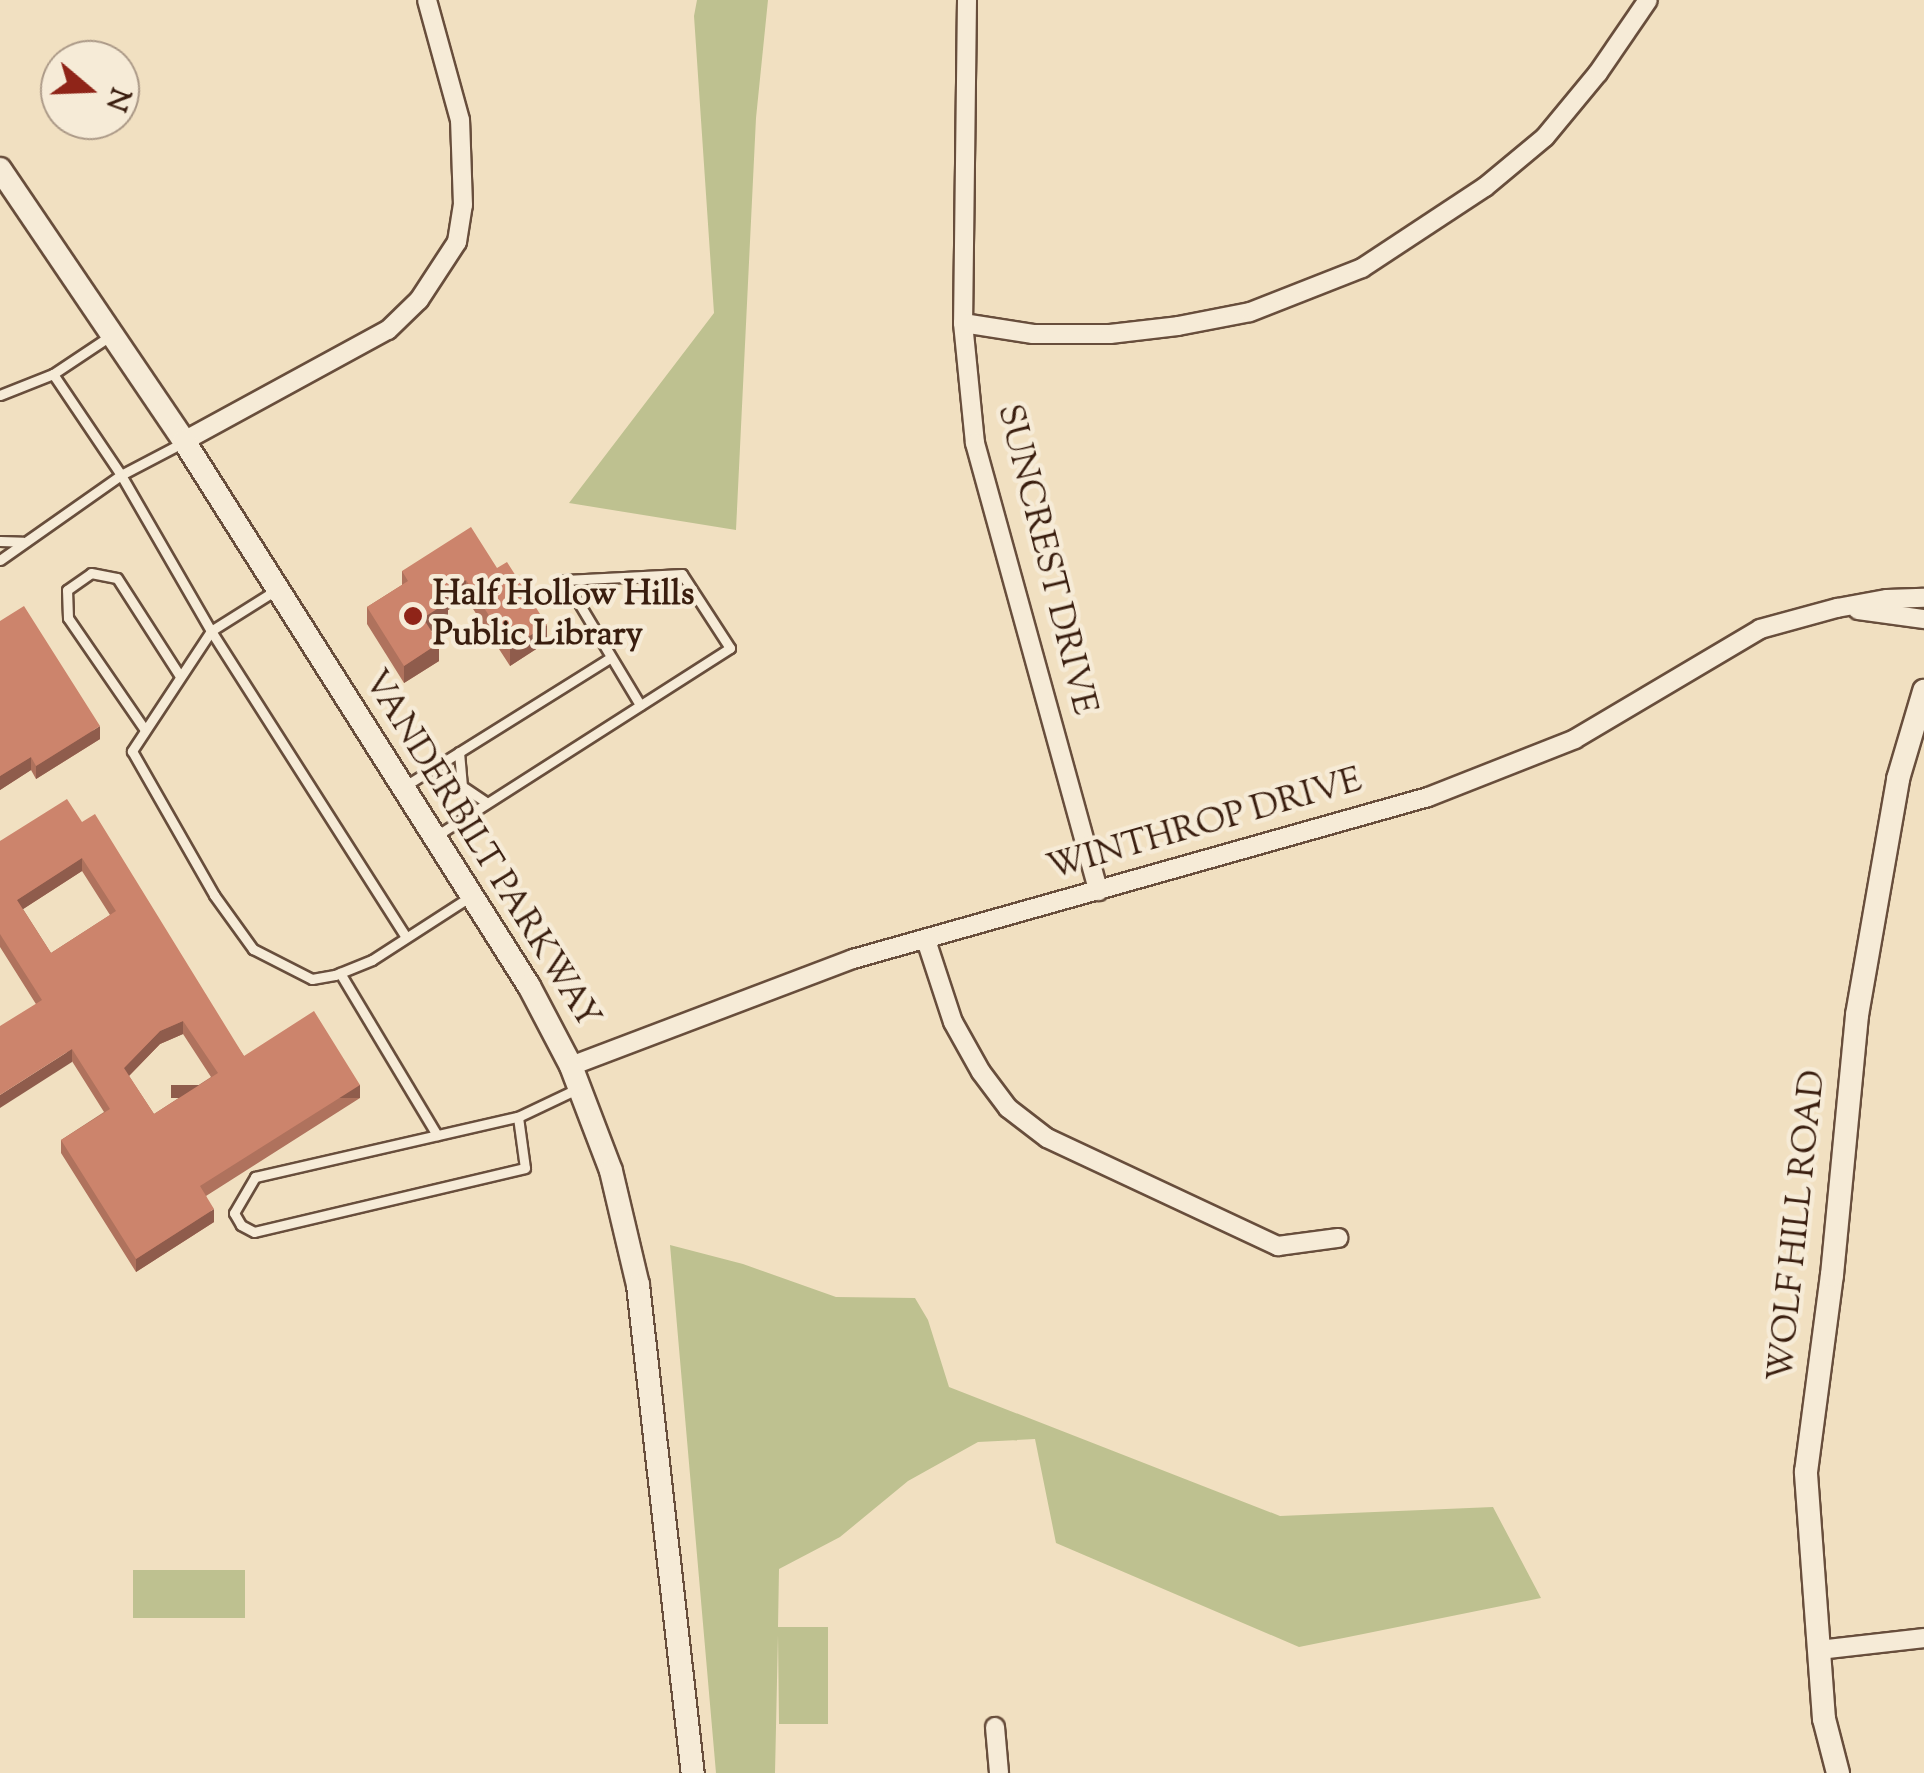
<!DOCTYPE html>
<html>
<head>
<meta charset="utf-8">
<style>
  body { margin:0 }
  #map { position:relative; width:1924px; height:1773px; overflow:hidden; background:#f1e0c1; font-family:"Sorts Mill Goudy",serif }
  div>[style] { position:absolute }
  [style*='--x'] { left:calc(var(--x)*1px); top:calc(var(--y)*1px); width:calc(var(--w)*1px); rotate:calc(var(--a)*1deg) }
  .green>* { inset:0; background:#bec190; transform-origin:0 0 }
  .roads { filter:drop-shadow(2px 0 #684e3c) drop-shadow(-2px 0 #684e3c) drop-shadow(0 2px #684e3c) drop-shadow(0 -2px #684e3c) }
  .lane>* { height:9px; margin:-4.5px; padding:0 4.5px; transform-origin:4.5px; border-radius:4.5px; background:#f6ebd7 }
  .street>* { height:18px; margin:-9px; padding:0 9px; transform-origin:9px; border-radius:9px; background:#f6ebd7 }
  .secondary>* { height:22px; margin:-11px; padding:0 11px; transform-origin:11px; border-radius:11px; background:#f6ebd7 }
  .wall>* { inset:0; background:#af725d }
  .shaded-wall>* { inset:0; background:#8f5c4c; transform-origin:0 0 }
  .building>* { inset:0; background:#cc846c }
  .dots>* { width:28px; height:28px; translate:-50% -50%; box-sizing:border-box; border:5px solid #f6ebd7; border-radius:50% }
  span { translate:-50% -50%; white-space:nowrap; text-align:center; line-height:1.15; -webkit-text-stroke:9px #f6ebd7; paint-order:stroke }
  .street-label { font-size:35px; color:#3a1e0f }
  .poi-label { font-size:35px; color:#3a1e0f; font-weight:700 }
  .left { translate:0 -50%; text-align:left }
  .north { position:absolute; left:40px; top:40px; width:100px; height:100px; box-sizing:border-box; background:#f6ebd7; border:2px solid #ab9987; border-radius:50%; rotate:109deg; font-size:28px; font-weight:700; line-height:40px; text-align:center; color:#3a1e0f }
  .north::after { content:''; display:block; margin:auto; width:35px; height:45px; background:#8f2418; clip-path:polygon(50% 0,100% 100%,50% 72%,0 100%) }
</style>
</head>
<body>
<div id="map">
  <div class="green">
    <i style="clip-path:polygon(697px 0,768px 0,756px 118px,736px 530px,569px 503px,714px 313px,694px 16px)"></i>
    <i style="clip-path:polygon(670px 1245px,743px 1264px,836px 1297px,915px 1298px,928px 1320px,949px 1387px,1280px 1516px,1493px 1507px,1541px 1598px,1299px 1647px,1056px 1543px,1035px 1439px,978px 1442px,908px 1481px,840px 1537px,779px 1569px,778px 1627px,828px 1627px,828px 1724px,779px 1724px,778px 1635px,775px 1773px,716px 1773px)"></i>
    <i style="left:133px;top:1570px;width:112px;height:48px"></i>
  </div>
  <div class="roads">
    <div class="lane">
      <i style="--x:53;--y:374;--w:122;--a:56"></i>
      <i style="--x:121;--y:475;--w:180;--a:60"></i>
      <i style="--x:211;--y:631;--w:361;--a:57.5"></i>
      <i style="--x:0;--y:395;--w:57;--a:-21.6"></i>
      <i style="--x:53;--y:374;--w:69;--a:-33.7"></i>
      <i style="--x:0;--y:541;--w:23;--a:2"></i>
      <i style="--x:0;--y:560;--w:148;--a:-35.1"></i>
      <i style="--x:121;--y:475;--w:69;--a:-27.7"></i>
      <i style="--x:276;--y:590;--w:77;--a:147.8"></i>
      <i style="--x:211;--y:631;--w:144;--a:123.4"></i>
      <i style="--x:132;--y:751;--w:166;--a:60.3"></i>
      <i style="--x:214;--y:895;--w:67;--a:54.2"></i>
      <i style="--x:253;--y:949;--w:66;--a:27"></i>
      <i style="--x:312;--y:979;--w:23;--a:-10"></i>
      <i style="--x:335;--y:975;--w:40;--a:-22"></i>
      <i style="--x:372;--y:960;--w:118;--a:-32.9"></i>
      <i style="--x:145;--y:730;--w:136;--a:-124.5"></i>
      <i style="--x:68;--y:618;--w:28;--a:-92"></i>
      <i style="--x:67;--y:590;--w:29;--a:-35"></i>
      <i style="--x:91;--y:573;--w:26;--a:11"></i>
      <i style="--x:117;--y:578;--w:117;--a:57.3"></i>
      <i style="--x:459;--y:752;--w:34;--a:85"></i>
      <i style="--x:462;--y:786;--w:30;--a:34"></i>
      <i style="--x:405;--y:786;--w:242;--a:-32"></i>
      <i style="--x:436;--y:836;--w:349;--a:-32.6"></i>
      <i style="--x:730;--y:648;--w:88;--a:-123"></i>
      <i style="--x:682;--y:574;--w:117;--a:177.1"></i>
      <i style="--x:565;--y:580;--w:146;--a:59"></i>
      <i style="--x:340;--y:973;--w:189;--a:59.1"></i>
      <i style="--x:518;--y:1117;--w:51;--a:82.2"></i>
      <i style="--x:525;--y:1168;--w:278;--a:166.7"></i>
      <i style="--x:254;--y:1232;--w:15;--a:-152"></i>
      <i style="--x:241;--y:1225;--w:14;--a:-120"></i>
      <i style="--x:234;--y:1213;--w:42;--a:-59.7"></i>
      <i style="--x:255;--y:1177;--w:270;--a:-12.9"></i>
      <i style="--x:518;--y:1117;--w:65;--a:-25.4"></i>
    </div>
    <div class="street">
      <i style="--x:967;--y:0;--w:323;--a:90.7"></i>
      <i style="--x:963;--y:323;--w:121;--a:84.3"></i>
      <i style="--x:975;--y:443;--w:465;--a:74.6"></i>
      <i style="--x:963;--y:323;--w:71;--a:8.9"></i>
      <i style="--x:1033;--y:334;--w:77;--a:0"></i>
      <i style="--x:1110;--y:334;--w:68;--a:-6.7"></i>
      <i style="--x:1178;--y:326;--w:73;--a:-11"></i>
      <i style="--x:1250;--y:312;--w:120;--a:-21.4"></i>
      <i style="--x:1362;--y:268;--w:147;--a:-33.4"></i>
      <i style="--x:1485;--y:187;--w:78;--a:-39.8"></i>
      <i style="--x:1545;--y:137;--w:83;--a:-50.4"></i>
      <i style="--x:1598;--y:73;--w:88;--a:-55.6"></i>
      <i style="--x:184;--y:441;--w:232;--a:-28.6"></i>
      <i style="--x:388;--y:330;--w:43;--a:-44.1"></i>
      <i style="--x:419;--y:300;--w:69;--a:-56.8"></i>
      <i style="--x:457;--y:242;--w:37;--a:-81"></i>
      <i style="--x:463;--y:205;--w:85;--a:-92"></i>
      <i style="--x:460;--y:120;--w:124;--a:-105.4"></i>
      <i style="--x:1858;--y:610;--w:67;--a:7.8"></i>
      <i style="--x:926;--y:940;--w:86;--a:71.8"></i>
      <i style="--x:953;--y:1022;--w:57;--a:60.8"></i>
      <i style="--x:981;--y:1072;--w:45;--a:53.1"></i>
      <i style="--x:1008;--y:1108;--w:49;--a:37.6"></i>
      <i style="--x:1047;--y:1138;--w:255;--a:25.1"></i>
      <i style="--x:1278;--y:1246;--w:61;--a:-7.6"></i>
      <i style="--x:571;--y:1066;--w:302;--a:-20.8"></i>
      <i style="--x:853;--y:959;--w:597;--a:-15.73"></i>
      <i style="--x:1428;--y:797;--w:158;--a:-21.5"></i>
      <i style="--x:1575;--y:739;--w:215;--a:-30.7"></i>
      <i style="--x:1760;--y:629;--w:80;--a:-15.3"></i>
      <i style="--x:1837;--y:608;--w:51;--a:-10.2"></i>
      <i style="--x:1887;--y:599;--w:37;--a:-2"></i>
      <i style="--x:1819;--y:1650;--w:106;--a:-6.5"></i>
      <i style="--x:995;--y:1727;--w:46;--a:85"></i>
    </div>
    <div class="secondary">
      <i style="--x:0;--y:169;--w:328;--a:55.9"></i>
      <i style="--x:184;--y:441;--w:645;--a:57.67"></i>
      <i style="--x:529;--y:986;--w:90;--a:62.3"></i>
      <i style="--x:571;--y:1066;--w:112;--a:69.1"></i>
      <i style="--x:611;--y:1171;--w:117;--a:76.7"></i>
      <i style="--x:638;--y:1285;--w:491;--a:83.6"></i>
      <i style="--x:1838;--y:1773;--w:56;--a:-104.5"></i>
      <i style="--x:1824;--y:1719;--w:248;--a:-94.2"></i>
      <i style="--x:1806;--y:1472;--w:199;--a:-82.5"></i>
      <i style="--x:1832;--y:1275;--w:261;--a:-84.5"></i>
      <i style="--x:1857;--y:1015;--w:240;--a:-80.1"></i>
      <i style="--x:1898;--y:779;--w:92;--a:-73.5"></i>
    </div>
  </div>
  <div class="wall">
    <i style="clip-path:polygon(497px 568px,547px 642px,510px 666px,466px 598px,448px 610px,448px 620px,431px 631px,439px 661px,404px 683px,367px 624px,367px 607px,402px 585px,402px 571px)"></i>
    <i style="clip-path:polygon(0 621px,100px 739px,36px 779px,31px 770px,0 790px)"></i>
    <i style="clip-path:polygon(evenodd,82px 822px,244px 1056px,360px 1098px,206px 1196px,214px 1222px,136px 1272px,61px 1153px,61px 1140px,104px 1112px,0 947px,0 841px,82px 822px,82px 871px,110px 915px,51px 953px,23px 909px,82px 871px,82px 822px,183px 1034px,211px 1077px,154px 1114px,129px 1076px,160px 1044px,183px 1034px)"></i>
  </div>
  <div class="shaded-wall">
    <i style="clip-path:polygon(466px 580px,466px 598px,448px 610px,448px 620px,423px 636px,423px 618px,443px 595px)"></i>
    <i style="clip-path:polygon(547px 625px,547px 642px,510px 666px,510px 648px)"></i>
    <i style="clip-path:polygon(439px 643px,439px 661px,404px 683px,404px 666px)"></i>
    <i style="clip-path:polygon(100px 726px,100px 739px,36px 779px,36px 766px)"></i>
    <i style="clip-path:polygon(31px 757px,31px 770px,0 790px,0 776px)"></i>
    <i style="clip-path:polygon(82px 858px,82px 871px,17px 913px,17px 900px)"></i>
    <i style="clip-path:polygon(183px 1021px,183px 1034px,160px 1044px,124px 1081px,124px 1068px,160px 1031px)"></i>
    <i style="clip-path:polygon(72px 1049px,72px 1062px,0 1108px,0 1095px)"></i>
    <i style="left:360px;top:1085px;width:13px;height:189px;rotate:90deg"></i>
    <i style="clip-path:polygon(214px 1209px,214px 1222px,136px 1272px,136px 1259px)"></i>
  </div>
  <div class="building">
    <i style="clip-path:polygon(471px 527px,497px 568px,507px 562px,547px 625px,510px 648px,466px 580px,443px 595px,448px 602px,423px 618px,439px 643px,404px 666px,367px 607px,408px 581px,402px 571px)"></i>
    <i style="clip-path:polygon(24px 606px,100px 726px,36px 766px,31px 757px,0 776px,0 621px)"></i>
    <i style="clip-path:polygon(evenodd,67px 799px,82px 822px,95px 814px,244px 1056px,314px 1011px,360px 1085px,200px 1186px,214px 1209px,136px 1259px,61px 1140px,110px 1109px,72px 1049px,0 1095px,0 1026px,42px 1000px,0 934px,0 841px,67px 799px,82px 858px,116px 911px,51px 953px,17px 900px,82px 858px,67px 799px,183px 1021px,218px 1073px,154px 1114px,124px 1068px,160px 1031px,183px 1021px)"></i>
  </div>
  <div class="dots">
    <i style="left:413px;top:616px;background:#8f2418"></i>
  </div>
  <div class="street-label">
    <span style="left:1045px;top:560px;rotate:76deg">SUNCREST DRIVE</span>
    <span style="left:1205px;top:826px;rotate:-16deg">WINTHROP DRIVE</span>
    <span style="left:480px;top:850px;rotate:58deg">VANDERBILT PARKWAY</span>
    <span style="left:1799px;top:1226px;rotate:-84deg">WOLF HILL ROAD</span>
  </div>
  <div class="poi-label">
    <span class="left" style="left:433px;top:616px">Half Hollow Hills<br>Public Library</span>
  </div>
  <div class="north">N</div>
</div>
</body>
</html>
